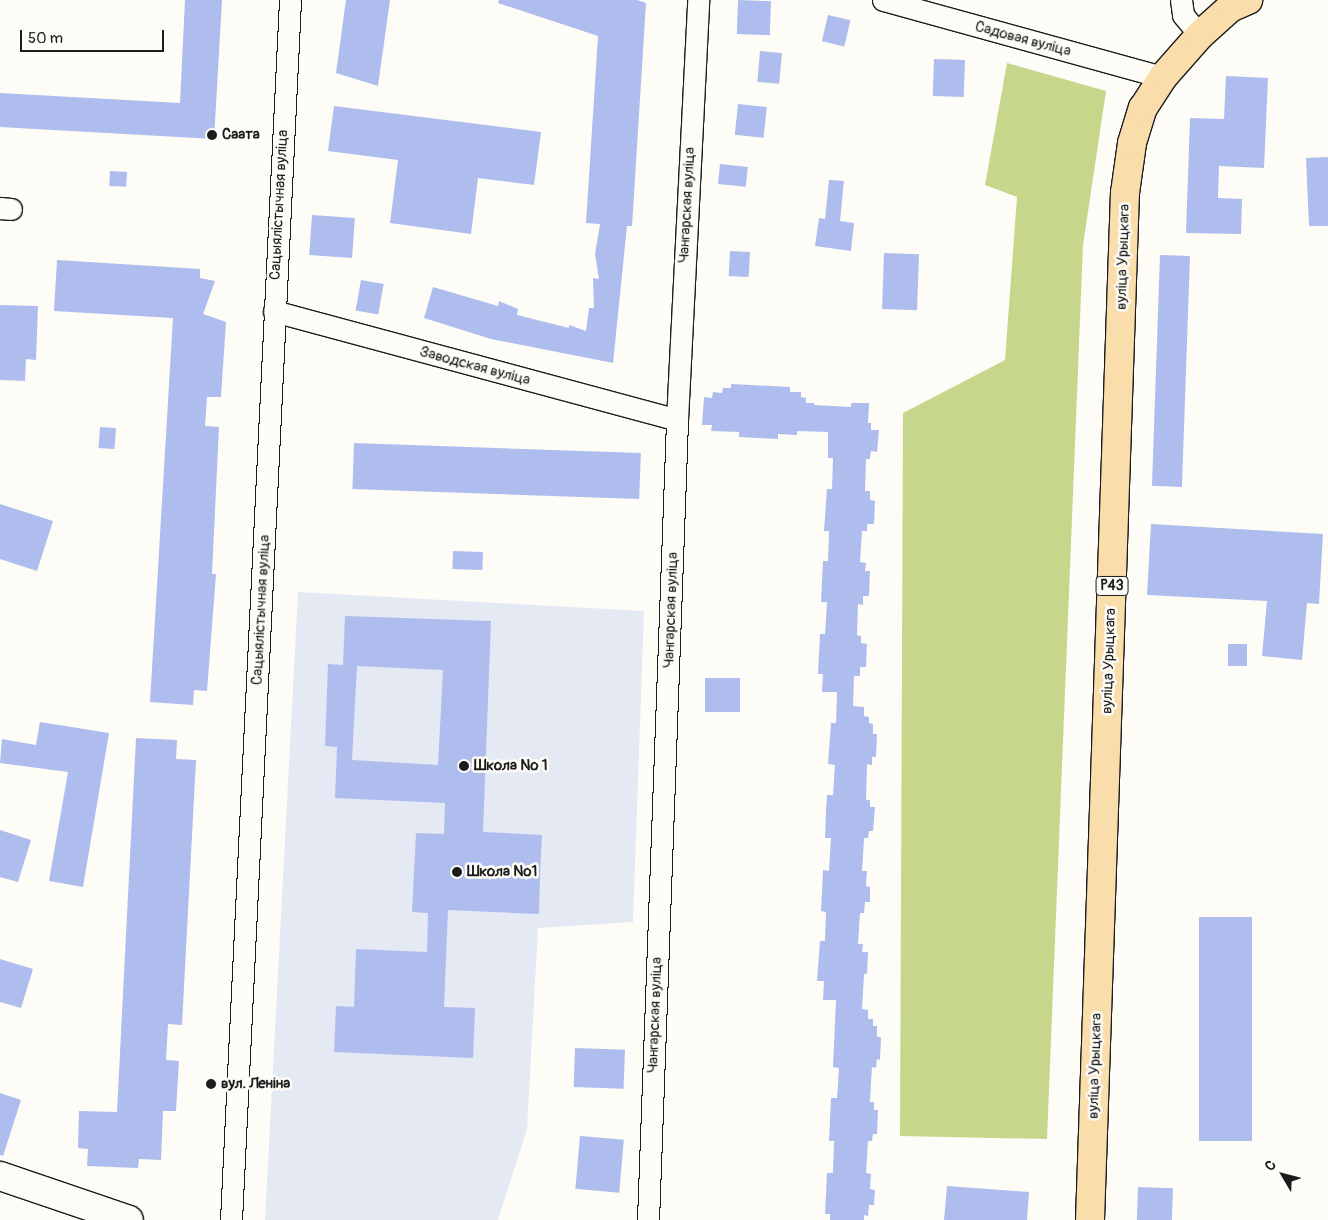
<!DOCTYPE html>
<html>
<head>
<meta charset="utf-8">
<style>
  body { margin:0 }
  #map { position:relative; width:1328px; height:1220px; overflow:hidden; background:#fdfcf7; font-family:Pangolin,sans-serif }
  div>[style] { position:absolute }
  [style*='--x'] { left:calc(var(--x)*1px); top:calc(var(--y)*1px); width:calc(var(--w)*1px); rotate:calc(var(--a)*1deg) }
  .built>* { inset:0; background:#e5e9f4 }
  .green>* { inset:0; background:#c6d78b }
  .building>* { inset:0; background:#aebded; transform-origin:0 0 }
  .roads { filter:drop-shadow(1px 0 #1c1c1c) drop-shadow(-1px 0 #1c1c1c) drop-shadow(0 1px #1c1c1c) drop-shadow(0 -1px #1c1c1c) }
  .minor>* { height:21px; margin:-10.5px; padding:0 10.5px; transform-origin:10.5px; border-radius:10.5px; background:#fdfcf7 }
  .secondary>* { height:28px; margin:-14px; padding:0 14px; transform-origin:14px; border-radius:14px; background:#fdfcf7 }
  .primary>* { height:28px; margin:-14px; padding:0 14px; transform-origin:14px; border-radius:14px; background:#f9ddab }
  .dots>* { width:14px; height:14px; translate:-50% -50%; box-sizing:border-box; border:2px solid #fdfcf7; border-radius:50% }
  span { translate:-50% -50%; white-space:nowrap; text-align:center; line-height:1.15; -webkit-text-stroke:5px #fdfcf7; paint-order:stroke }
  .shield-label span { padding:1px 4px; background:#fdfcf7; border:1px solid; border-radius:4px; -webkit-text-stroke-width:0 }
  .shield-label { font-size:14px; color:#1c1c1c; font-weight:700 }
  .street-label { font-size:15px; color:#1c1c1c }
  .poi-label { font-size:15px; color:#1c1c1c; font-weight:700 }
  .left { translate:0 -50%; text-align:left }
  .north { position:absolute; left:1258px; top:1150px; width:50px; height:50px; -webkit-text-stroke:4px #fdfcf7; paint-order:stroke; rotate:307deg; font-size:14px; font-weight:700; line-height:20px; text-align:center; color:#1c1c1c }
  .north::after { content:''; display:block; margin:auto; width:18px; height:22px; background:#1c1c1c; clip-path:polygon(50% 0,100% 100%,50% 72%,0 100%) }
  .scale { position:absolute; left:20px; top:30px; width:144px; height:22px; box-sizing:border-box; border:2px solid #1c1c1c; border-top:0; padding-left:6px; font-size:15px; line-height:18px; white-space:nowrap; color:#1c1c1c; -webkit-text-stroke:4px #fdfcf7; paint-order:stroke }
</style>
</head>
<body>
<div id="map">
  <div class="built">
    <i style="clip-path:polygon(298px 592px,644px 611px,633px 922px,538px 928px,527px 1129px,498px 1220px,265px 1220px)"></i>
  </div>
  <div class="green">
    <i style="clip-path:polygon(1007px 63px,1106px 91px,1083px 245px,1047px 1139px,900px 1136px,903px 413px,1005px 360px,1017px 197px,985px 185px)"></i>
  </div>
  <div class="building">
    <i style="clip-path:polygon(185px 0,222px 0,214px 139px,0 127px,0 93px,180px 103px)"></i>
    <i style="clip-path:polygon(346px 0,390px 0,378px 86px,336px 73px)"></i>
    <i style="clip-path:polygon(499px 0,637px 0,646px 3px,632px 226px,627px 226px,613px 363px,491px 339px,424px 318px,433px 287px,498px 306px,499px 301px,518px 309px,517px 315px,569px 328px,569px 325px,586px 331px,589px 308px,594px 308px,593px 278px,599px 279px,595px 254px,600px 224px,586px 223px,598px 36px,498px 3px)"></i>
    <i style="left:738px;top:0;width:33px;height:34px;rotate:2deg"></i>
    <i style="left:828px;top:15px;width:23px;height:27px;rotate:13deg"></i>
    <i style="left:760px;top:51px;width:22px;height:31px;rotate:5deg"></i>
    <i style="left:934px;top:59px;width:31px;height:37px;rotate:2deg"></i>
    <i style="clip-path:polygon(1226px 76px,1268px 78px,1264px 168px,1219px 166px,1218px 198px,1242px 199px,1241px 234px,1186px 233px,1190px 118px,1224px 119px)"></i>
    <i style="left:738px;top:104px;width:29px;height:31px;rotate:6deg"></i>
    <i style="clip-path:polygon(334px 106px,541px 132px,534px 185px,478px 178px,471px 234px,390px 223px,398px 160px,328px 151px)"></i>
    <i style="clip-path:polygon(1328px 157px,1328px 226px,1309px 226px,1306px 158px)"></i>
    <i style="left:720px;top:164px;width:28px;height:20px;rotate:6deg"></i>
    <i style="left:110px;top:171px;width:17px;height:15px;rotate:3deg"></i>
    <i style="clip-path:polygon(829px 180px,844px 181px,840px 221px,854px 223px,851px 251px,815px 246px,819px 218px,825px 219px)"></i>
    <i style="left:312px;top:215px;width:43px;height:40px;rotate:4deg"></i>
    <i style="left:730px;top:251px;width:20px;height:25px;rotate:3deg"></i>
    <i style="left:884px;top:253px;width:35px;height:56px;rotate:2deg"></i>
    <i style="left:1160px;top:255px;width:30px;height:231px;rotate:2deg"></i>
    <i style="clip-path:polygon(57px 260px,200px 269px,200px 278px,215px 281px,203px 314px,226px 322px,221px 397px,207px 397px,205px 426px,219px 427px,212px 574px,216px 574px,207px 691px,194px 690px,193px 705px,150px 702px,173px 318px,54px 311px)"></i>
    <i style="left:361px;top:280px;width:23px;height:31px;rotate:10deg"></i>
    <i style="clip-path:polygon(0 305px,38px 306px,36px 360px,26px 359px,25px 381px,0 380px)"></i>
    <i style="clip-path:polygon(731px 384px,790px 387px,790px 392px,801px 392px,801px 397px,806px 398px,806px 403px,814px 403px,814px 405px,851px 407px,851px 403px,869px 403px,868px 423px,871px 423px,871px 430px,879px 430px,877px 452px,871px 451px,870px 459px,866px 459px,865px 491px,870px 491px,870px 500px,875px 501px,874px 524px,867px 524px,867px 531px,862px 531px,860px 562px,866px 563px,865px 571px,870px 571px,869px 596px,863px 596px,863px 605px,858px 604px,857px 635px,861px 636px,861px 643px,867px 644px,866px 667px,860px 667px,860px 676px,854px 676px,853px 706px,864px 707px,864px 716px,869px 717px,869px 723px,873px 724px,873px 734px,877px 734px,876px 757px,872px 757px,872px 765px,867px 764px,866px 800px,870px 800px,870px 807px,875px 807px,873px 831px,869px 831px,868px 838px,864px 838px,863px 856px,862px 871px,867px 871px,866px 886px,870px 887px,870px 902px,865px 902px,864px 913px,860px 913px,858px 944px,863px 944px,862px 952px,868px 952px,867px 974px,864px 974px,862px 1009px,868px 1010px,868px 1019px,873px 1019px,873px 1026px,877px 1026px,877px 1037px,881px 1037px,880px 1060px,877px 1059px,876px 1068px,872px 1067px,871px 1082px,870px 1102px,874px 1102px,874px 1110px,878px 1110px,877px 1134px,873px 1134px,872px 1141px,868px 1141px,866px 1173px,871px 1174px,870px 1189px,875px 1190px,874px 1205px,869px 1205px,868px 1216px,864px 1215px,864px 1220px,830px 1220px,830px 1214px,825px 1214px,827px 1173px,833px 1173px,834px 1141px,829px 1141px,831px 1098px,837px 1098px,839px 1068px,833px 1067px,836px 1000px,823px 1000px,824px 981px,817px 981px,820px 941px,825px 941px,826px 912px,821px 911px,823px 870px,829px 871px,831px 838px,825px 838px,826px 810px,827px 795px,833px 795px,835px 765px,828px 764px,831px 723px,836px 723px,837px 692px,822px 692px,823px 674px,818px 674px,820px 634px,825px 634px,827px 602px,821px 602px,823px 561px,828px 561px,829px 531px,824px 531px,827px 489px,832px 489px,833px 458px,828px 458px,828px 432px,797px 431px,797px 435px,778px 434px,778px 439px,739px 437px,739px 432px,711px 431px,712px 425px,702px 425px,704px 397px,712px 398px,713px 392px,722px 393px,723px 388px,731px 388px)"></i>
    <i style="left:100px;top:427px;width:16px;height:21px;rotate:4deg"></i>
    <i style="left:354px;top:443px;width:287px;height:46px;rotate:2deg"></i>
    <i style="clip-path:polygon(0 504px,53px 521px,37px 571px,0 559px)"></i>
    <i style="clip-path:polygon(1151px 524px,1323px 534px,1319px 604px,1307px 603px,1302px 660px,1262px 656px,1267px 601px,1147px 595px)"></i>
    <i style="left:453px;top:551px;width:30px;height:18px;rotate:2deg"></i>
    <i style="clip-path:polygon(evenodd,345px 616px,491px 621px,483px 832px,542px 835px,540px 876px,539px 914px,448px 910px,444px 1007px,475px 1008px,473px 1058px,334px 1052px,336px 1006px,354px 1007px,356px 949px,427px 952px,428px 913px,412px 912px,416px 833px,444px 834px,445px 803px,335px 798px,337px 747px,325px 746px,328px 664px,343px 665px,345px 616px,357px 666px,443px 670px,438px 765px,352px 760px,357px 666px)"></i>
    <i style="left:1228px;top:644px;width:19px;height:22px"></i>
    <i style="left:705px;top:678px;width:35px;height:34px"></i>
    <i style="clip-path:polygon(40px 722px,109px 733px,83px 887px,49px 881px,68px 772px,0 763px,2px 739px,36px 745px)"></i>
    <i style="clip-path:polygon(136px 738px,177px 740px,176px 759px,196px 760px,182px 1025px,168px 1024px,166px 1060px,179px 1061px,176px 1111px,163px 1111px,161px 1160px,139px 1159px,138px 1168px,87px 1166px,88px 1149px,78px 1148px,79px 1111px,117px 1112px)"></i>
    <i style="clip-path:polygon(0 830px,31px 840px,18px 882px,0 877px)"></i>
    <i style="left:1199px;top:917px;width:53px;height:224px"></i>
    <i style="clip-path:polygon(0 959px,33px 969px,21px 1008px,0 1002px)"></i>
    <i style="left:575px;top:1048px;width:50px;height:39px;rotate:2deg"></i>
    <i style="clip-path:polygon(0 1093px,21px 1100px,3px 1156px,0 1155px)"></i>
    <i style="left:580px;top:1136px;width:44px;height:53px;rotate:5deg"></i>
    <i style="clip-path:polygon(947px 1186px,1029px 1192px,1027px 1220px,944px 1220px)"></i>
    <i style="left:1138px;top:1187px;width:35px;height:33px;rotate:2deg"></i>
  </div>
  <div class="roads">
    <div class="minor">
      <i style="--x:883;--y:0;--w:290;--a:15.4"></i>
      <i style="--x:1181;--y:0;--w:15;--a:82"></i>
      <i style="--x:1183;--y:15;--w:26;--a:50"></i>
      <i style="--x:0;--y:208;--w:11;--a:5"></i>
      <i style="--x:274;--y:311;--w:417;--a:15.1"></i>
      <i style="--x:231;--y:1220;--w:1221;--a:-87.23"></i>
      <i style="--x:648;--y:1220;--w:801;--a:-87.92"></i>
      <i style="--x:677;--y:420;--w:421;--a:-87.1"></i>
    </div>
    <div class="secondary">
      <i style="--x:0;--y:1176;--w:136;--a:18.8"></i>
    </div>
    <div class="primary">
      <i style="--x:1090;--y:1220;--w:1028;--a:-88.05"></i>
      <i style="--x:1125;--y:193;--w:50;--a:-82"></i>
      <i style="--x:1132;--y:143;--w:37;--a:-73"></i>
      <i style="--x:1143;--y:108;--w:37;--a:-57"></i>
      <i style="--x:1163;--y:77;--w:56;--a:-48.6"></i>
      <i style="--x:1200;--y:35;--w:40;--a:-42"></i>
      <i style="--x:1230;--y:8;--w:20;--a:-24"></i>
    </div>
  </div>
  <div class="dots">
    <i style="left:212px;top:135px;background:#1c1c1c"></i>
    <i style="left:464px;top:766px;background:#1c1c1c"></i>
    <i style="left:457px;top:872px;background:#1c1c1c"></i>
    <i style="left:211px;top:1084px;background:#1c1c1c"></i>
  </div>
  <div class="shield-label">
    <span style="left:1112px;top:586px">Р43</span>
  </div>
  <div class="street-label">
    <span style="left:1023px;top:39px;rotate:15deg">Садовая вуліца</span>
    <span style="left:279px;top:205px;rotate:-87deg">Сацыялістычная вуліца</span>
    <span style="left:687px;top:205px;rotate:-87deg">Чангарская вуліца</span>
    <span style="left:1123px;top:257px;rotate:-88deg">вуліца Урыцкага</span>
    <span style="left:475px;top:366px;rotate:15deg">Заводская вуліца</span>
    <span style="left:261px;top:610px;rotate:-87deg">Сацыялістычная вуліца</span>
    <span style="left:671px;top:610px;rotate:-88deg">Чангарская вуліца</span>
    <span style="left:1109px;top:661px;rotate:-88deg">вуліца Урыцкага</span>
    <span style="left:655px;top:1015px;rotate:-88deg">Чангарская вуліца</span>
    <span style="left:1095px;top:1066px;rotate:-88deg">вуліца Урыцкага</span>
  </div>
  <div class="poi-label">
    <span class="left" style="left:222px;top:135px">Саата</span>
    <span class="left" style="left:474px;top:766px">Школа № 1</span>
    <span class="left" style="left:467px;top:872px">Школа №1</span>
    <span class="left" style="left:221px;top:1084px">вул. Леніна</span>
  </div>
  <div class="north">С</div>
  <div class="scale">50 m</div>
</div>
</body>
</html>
